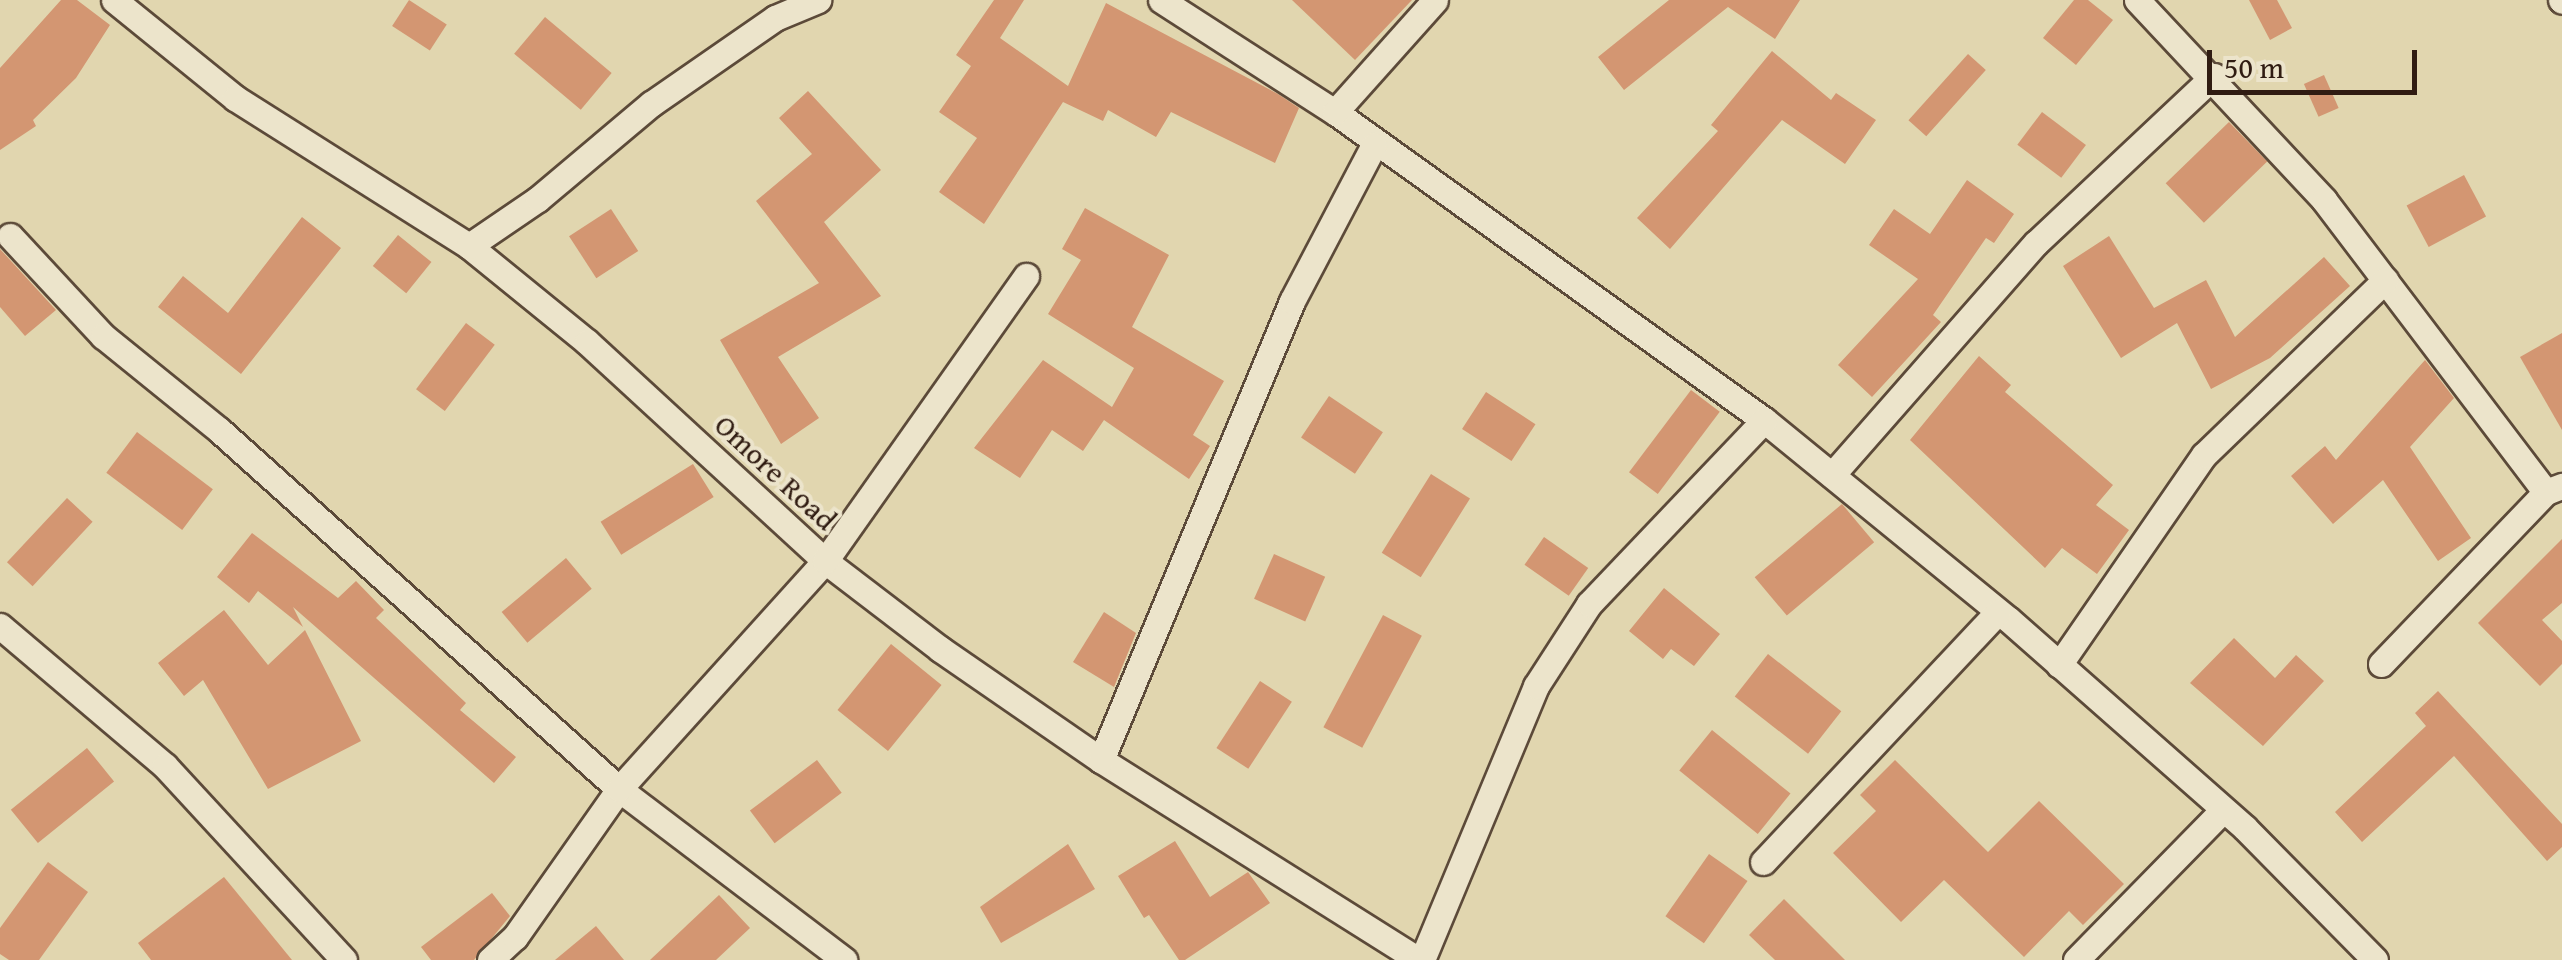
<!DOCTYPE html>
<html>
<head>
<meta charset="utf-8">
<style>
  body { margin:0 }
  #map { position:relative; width:2562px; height:960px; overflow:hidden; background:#e1d6af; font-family:"Gentium Book Plus",serif }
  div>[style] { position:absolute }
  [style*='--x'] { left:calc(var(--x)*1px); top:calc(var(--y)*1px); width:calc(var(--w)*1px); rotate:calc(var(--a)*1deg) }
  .building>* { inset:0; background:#d39672; transform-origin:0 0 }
  .roads { filter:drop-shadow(2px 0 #5c4a39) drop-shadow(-2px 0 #5c4a39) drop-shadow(0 2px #5c4a39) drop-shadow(0 -2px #5c4a39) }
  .street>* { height:25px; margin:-12.5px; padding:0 12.5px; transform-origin:12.5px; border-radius:12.5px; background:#ece4cb }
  span { translate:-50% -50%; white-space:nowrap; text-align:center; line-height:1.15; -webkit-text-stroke:8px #ece4cb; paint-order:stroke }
  .street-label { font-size:30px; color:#301c12 }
  .scale { position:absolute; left:2207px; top:50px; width:210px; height:45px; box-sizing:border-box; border:5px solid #301c12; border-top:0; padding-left:12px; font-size:30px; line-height:35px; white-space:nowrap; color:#301c12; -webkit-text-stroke:8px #ece4cb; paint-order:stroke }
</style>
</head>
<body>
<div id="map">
  <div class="building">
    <i style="clip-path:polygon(61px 0,77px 0,110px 25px,76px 78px,33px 120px,36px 126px,0 150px,0 68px)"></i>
    <i style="left:409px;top:0;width:45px;height:31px;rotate:33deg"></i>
    <i style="clip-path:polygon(994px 0,1024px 0,1000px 38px,1068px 86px,1106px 3px,1278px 94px,1299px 108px,1275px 163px,1171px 112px,1156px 137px,1108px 110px,1103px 121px,1063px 102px,984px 224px,939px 192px,977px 138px,939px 112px,971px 66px,956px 55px)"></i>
    <i style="clip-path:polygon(1292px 0,1412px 0,1355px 60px)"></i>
    <i style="clip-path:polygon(1669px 0,1800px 0,1775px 39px,1728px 7px,1624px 90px,1598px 57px)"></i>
    <i style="clip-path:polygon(2074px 0,2088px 0,2113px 20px,2076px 65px,2043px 38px)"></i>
    <i style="clip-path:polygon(2249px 0,2277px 0,2292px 28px,2270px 40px)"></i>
    <i style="left:545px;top:17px;width:87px;height:48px;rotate:40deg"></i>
    <i style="clip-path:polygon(1772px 51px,1831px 100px,1836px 93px,1876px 120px,1845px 164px,1782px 120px,1670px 249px,1637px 218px,1718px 131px,1711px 125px)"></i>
    <i style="left:1968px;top:54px;width:24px;height:89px;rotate:42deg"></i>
    <i style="left:2324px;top:75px;width:36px;height:22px;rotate:66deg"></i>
    <i style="clip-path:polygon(808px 91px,881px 170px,824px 222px,881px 296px,778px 357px,819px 418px,781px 444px,720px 340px,819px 283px,756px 201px,812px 154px,779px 118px)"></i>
    <i style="left:2042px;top:112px;width:55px;height:41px;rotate:37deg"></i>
    <i style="left:2229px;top:122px;width:55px;height:88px;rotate:46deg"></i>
    <i style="left:2464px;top:175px;width:47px;height:65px;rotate:62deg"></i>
    <i style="clip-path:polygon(1967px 180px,2014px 214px,1994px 243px,1986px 238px,1933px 315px,1941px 322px,1872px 397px,1838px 365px,1918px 279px,1869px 245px,1894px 209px,1930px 234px)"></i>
    <i style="clip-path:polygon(1085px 208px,1169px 255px,1132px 327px,1224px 381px,1193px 435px,1210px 446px,1189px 479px,1104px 420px,1083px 451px,1052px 430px,1020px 478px,974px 448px,1043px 360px,1112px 407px,1134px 368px,1048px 314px,1081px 260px,1062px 249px)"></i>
    <i style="left:611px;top:209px;width:50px;height:50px;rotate:57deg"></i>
    <i style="clip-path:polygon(302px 217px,341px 248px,241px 374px,158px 307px,183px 276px,228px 313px)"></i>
    <i style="left:398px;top:235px;width:43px;height:40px;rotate:39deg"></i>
    <i style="clip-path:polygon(2109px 236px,2154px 308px,2206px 280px,2235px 337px,2324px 257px,2350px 286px,2270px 358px,2211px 389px,2177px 323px,2121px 358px,2063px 266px)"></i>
    <i style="clip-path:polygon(0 249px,56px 310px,25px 336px,0 307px)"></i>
    <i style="left:466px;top:323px;width:36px;height:83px;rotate:37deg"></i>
    <i style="clip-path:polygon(2562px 333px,2562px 430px,2520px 357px)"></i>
    <i style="clip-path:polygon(1979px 356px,2011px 385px,2005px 392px,2113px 485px,2096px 505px,2129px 530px,2097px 574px,2062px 548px,2045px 568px,1910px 440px)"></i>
    <i style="clip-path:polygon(2425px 360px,2454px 398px,2410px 447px,2471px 538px,2438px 561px,2383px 480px,2333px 524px,2291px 476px,2325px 446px,2336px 460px)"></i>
    <i style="left:1691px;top:390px;width:36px;height:103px;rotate:37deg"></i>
    <i style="left:1486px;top:392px;width:59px;height:44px;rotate:33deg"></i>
    <i style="left:1329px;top:396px;width:65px;height:50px;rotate:34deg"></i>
    <i style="left:137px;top:432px;width:95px;height:51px;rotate:37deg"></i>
    <i style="left:693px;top:464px;width:39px;height:109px;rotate:58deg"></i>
    <i style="left:1431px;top:474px;width:46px;height:93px;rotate:32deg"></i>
    <i style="left:67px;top:498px;width:35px;height:88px;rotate:43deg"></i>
    <i style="left:1842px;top:504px;width:50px;height:114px;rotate:50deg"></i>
    <i style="clip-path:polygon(252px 533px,338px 598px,356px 581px,384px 610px,376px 618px,466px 703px,460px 710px,516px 757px,494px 783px,293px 607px,303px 627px,258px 591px,249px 603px,217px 577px)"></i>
    <i style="left:1544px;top:537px;width:54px;height:34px;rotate:35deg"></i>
    <i style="clip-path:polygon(2562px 539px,2562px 603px,2542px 620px,2562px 641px,2562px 664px,2540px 686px,2478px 623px)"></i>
    <i style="left:1274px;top:554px;width:56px;height:49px;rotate:24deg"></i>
    <i style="left:566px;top:558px;width:40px;height:84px;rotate:50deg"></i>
    <i style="clip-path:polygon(1664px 588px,1720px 634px,1694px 666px,1671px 649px,1663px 659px,1629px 631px)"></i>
    <i style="clip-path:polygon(224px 610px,268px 665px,305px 630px,361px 741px,268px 789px,203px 680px,184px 696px,158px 663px)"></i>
    <i style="clip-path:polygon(1104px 612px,1136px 633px,1114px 687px,1073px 662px)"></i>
    <i style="left:1383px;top:615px;width:44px;height:127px;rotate:28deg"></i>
    <i style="clip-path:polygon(2234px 638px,2275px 678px,2296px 655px,2324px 681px,2263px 746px,2190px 683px)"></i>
    <i style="left:891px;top:644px;width:65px;height:85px;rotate:39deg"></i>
    <i style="left:1768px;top:654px;width:93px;height:54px;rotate:38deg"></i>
    <i style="left:1260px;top:681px;width:38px;height:80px;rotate:33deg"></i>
    <i style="clip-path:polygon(2438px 691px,2562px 824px,2562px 847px,2547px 861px,2454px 756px,2362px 842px,2335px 812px,2426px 726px,2415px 713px)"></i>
    <i style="left:1712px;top:730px;width:101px;height:52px;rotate:39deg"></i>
    <i style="left:87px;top:748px;width:43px;height:98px;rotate:51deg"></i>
    <i style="left:817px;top:760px;width:41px;height:84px;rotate:53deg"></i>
    <i style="clip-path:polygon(1895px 760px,1988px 852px,2039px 801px,2124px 884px,2083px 925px,2069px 911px,2024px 957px,1944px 880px,1901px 922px,1833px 853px,1876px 811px,1860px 795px)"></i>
    <i style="clip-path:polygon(1175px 841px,1210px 897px,1248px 872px,1270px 903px,1185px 960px,1179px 960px,1149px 915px,1144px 918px,1118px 876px)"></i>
    <i style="clip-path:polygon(1068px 844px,1095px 889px,1001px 943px,980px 907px)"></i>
    <i style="left:1709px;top:854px;width:47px;height:76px;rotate:35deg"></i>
    <i style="clip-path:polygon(48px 862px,88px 892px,39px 960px,9px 960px,0 954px,0 928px)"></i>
    <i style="clip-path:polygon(224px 877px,292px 960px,151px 960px,138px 943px)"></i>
    <i style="clip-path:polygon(492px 893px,510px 916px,474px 960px,431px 960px,421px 947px)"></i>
    <i style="clip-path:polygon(719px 895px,750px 928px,716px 960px,650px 960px)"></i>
    <i style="clip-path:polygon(1784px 899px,1845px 960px,1775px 960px,1749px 935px)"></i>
    <i style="clip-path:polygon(596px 926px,624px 960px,555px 960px)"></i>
  </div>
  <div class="roads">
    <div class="street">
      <i style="--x:114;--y:0;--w:156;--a:39"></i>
      <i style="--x:235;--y:98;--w:277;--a:32.3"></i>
      <i style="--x:469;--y:246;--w:152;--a:39.1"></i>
      <i style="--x:587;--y:342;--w:323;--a:42.6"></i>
      <i style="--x:825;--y:561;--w:145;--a:37.4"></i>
      <i style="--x:940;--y:649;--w:196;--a:34.6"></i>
      <i style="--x:1101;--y:760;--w:376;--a:32.2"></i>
      <i style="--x:1161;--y:0;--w:207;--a:32.8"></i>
      <i style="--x:1335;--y:112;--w:528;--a:35.68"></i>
      <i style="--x:1764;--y:420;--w:315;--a:39.2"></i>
      <i style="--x:2008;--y:619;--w:316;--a:41.4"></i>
      <i style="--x:2245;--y:828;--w:185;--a:45.4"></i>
      <i style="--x:2137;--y:0;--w:274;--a:46.9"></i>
      <i style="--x:2324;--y:200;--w:367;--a:52.8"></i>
      <i style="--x:2561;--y:0;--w:1;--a:45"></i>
      <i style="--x:1335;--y:112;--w:150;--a:-48.2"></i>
      <i style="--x:10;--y:236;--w:137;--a:47.1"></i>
      <i style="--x:103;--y:336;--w:149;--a:39"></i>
      <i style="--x:219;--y:430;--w:537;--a:41.91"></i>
      <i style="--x:619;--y:789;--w:283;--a:37.2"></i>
      <i style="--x:469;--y:246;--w:83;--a:-34.3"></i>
      <i style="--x:538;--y:199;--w:148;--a:-40.1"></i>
      <i style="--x:651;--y:104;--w:151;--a:-34.7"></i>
      <i style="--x:775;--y:18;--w:47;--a:-22.7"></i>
      <i style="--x:1832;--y:475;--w:309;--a:-48.7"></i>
      <i style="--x:2036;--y:243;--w:244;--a:-43.2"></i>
      <i style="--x:0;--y:626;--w:216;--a:40.3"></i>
      <i style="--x:165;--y:766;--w:264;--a:47.3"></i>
      <i style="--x:2381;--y:664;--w:238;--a:-46.2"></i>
      <i style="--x:2546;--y:492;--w:17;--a:-21"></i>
      <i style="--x:2059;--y:665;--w:255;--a:-55.4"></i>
      <i style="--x:2204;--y:455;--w:252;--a:-44"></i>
      <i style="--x:1101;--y:760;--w:497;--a:-67.4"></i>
      <i style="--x:1292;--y:301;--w:176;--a:-62.3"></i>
      <i style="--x:1763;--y:862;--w:343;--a:-46.8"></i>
      <i style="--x:490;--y:960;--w:34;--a:-43"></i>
      <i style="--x:515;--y:937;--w:181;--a:-54.9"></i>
      <i style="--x:619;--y:789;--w:307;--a:-47.9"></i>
      <i style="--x:825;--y:561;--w:349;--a:-54.8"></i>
      <i style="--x:1422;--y:960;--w:297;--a:-67.4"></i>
      <i style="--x:1536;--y:686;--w:98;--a:-57.1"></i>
      <i style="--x:1589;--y:604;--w:254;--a:-46.4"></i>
      <i style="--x:2076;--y:960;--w:210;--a:-45.6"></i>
    </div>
  </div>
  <div class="street-label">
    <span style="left:776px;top:472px;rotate:43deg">Omore Road</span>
  </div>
  <div class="scale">50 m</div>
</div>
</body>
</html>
